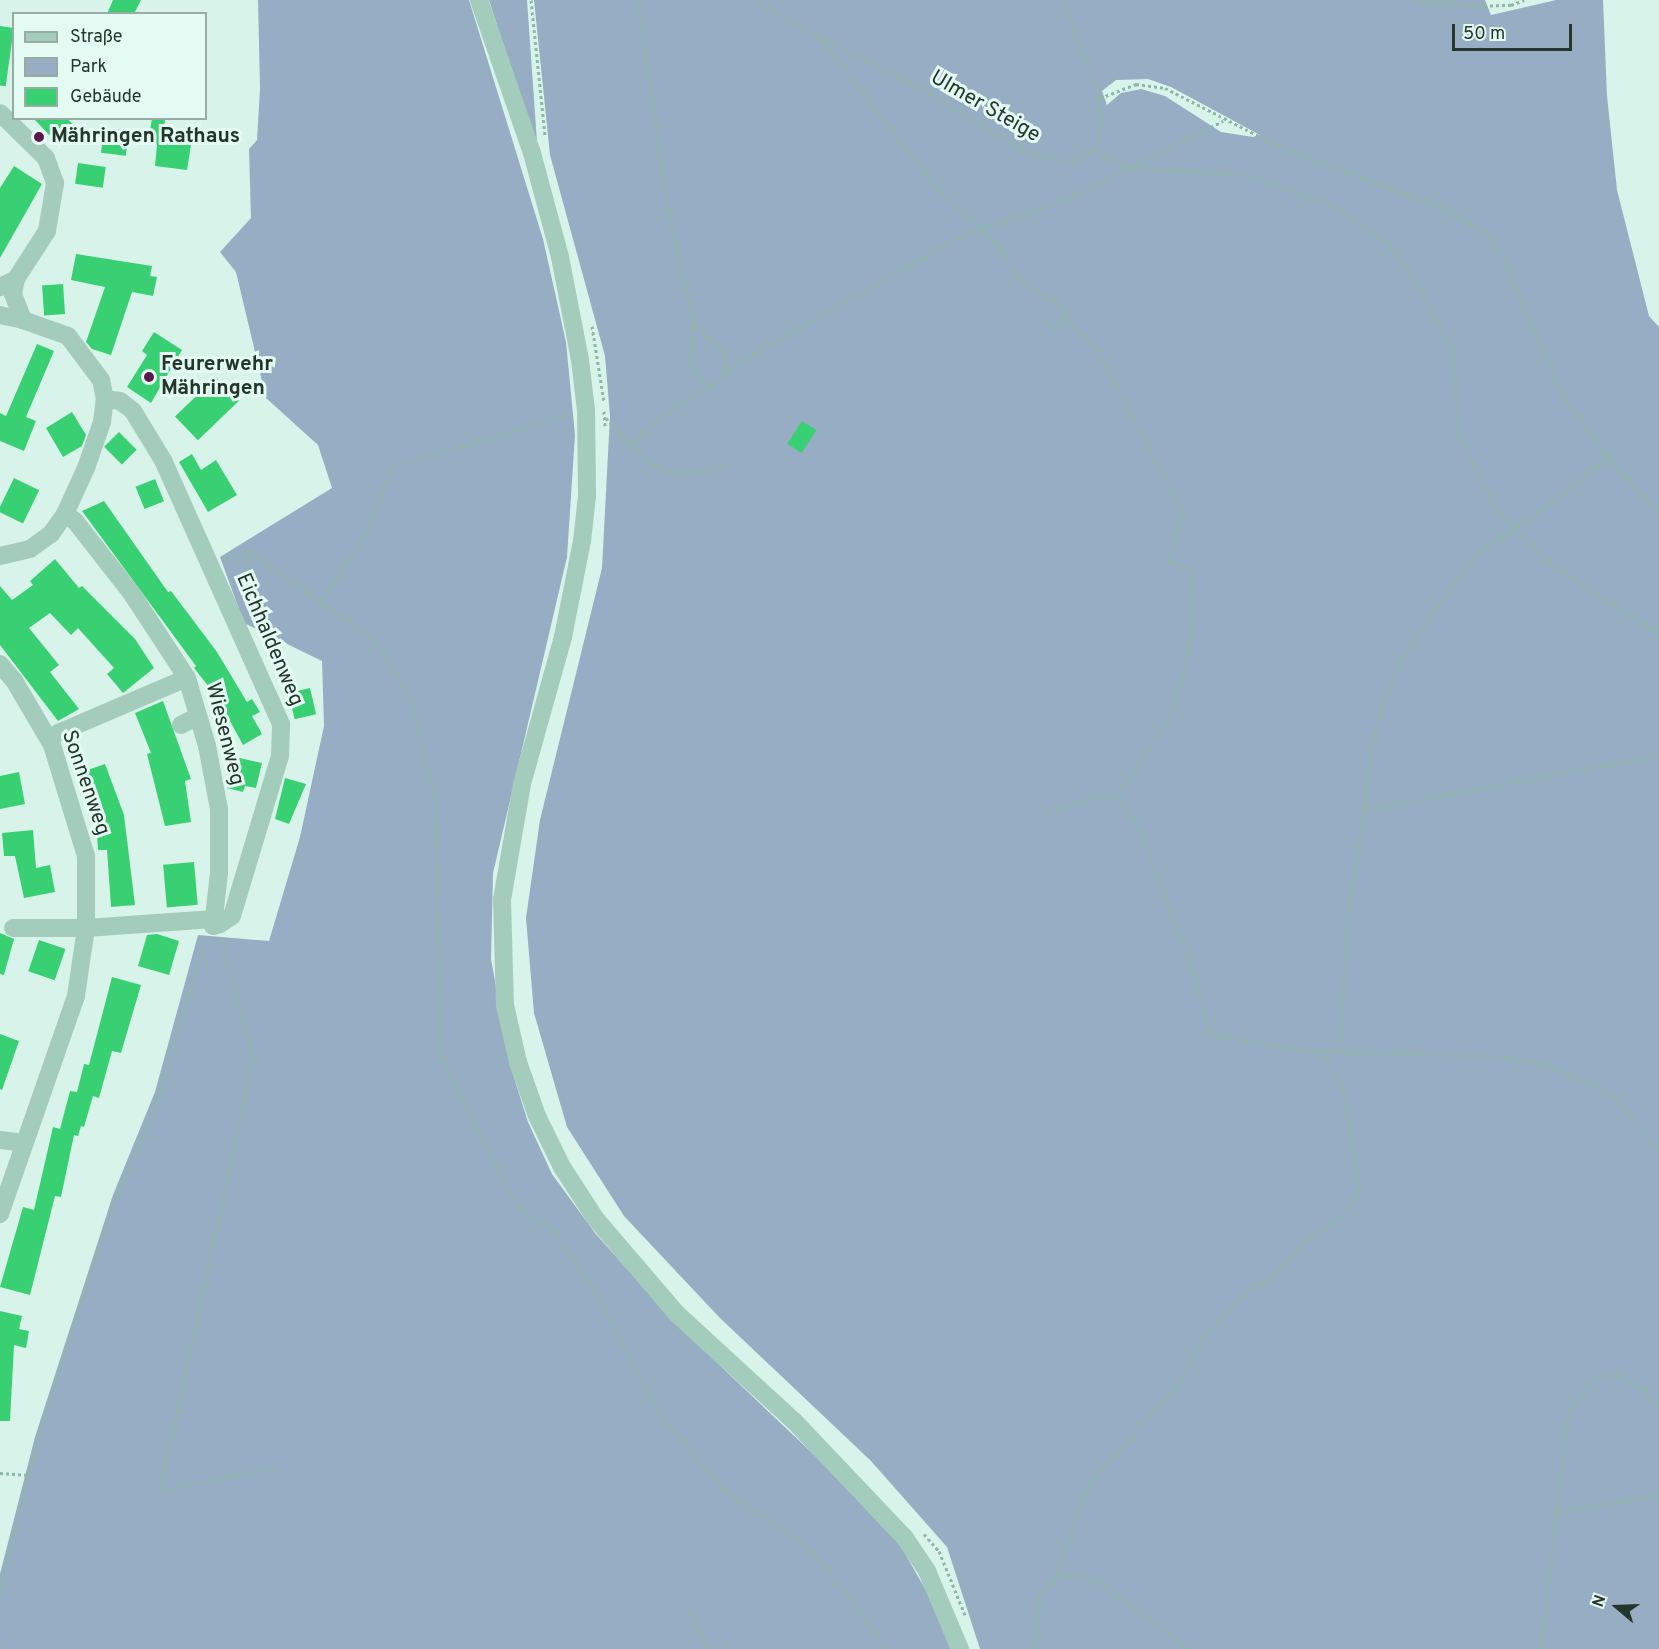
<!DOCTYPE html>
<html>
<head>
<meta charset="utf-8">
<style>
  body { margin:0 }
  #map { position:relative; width:1659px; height:1649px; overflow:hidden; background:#d8f3ea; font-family:Overpass,sans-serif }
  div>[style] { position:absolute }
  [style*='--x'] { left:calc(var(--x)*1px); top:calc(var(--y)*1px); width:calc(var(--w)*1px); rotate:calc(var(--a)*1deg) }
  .green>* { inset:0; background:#97adc3 }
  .building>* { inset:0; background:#39d074; transform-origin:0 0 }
  .path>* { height:3px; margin-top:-1.5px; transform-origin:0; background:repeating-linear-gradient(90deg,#8db8a6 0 3px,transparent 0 6px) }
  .minor>* { height:18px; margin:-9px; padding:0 9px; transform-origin:9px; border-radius:9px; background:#a3ccbc }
  .dots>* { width:16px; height:16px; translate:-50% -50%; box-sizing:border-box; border:3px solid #e4fbf4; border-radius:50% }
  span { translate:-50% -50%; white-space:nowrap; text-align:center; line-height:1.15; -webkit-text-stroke:6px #e4fbf4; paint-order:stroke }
  .street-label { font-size:21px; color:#25362d }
  .poi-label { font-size:21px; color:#25362d; font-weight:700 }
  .left { translate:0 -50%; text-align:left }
  .legend { position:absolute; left:12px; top:12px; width:195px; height:108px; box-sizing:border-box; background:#e4fbf4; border:2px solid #98aca4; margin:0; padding:8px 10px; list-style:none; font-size:18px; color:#25362d }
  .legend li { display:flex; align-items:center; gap:12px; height:30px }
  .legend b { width:30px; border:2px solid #98aca4 }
  .north { position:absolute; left:1587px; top:1577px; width:60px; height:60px; -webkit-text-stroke:4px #e4fbf4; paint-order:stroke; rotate:289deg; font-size:16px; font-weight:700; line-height:24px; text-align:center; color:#25362d }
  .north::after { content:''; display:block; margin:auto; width:21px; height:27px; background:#25362d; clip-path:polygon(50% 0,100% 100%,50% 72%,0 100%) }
  .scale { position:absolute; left:1452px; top:24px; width:120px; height:27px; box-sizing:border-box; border:3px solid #25362d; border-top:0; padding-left:8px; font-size:18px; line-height:21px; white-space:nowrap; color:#25362d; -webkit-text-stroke:4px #e4fbf4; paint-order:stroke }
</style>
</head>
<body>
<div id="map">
  <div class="green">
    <i style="clip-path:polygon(258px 0,469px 0,543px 239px,566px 342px,575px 435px,567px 557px,493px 873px,491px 959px,510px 1065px,528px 1122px,552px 1174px,595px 1233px,675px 1323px,866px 1504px,899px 1543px,928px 1594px,951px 1649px,0 1649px,0 1574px,35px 1437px,113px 1195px,155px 1092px,198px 935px,269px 941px,300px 837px,324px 726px,322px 661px,244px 623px,220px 557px,332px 488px,318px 445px,266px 398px,236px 272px,220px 252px,251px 218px,249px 149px,257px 140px,260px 89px)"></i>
    <i style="clip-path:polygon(489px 0,527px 0,537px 142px,520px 97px)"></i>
    <i style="clip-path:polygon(evenodd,534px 0,1485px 0,1491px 15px,1556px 0,1603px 0,1607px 96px,1617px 190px,1649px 316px,1659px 327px,1659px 1649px,980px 1649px,947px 1547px,871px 1461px,719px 1317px,624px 1216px,567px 1127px,534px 1013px,526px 918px,540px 820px,602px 568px,610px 416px,605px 356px,550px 155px,534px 0,1148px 79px,1171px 87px,1260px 135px,1253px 137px,1221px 132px,1165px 96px,1141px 89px,1121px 93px,1107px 105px,1102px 91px,1116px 80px,1148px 79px)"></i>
  </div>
  <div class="building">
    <i style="clip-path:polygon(113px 0,141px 0,134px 14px,107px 14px)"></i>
    <i style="left:0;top:26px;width:14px;height:59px;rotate:8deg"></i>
    <i style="clip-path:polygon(33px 118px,67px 118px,75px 127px,58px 144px)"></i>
    <i style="clip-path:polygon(152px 118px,165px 120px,163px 141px,191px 145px,187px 170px,155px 166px,157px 145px,148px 144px)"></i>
    <i style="left:104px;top:128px;width:25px;height:25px;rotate:7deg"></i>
    <i style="left:78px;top:163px;width:28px;height:21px;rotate:8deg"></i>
    <i style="clip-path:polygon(14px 166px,42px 184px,0 258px,0 188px)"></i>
    <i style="clip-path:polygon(76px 254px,152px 266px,150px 276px,157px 277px,153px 296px,132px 292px,111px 355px,92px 349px,86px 342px,105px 287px,71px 280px)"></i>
    <i style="left:63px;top:284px;width:30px;height:21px;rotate:86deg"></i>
    <i style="clip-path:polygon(154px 332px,182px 350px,151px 403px,127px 387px,147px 355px,142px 351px)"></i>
    <i style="clip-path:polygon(37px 344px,54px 351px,26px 417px,36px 421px,24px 451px,0 441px,0 413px,6px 416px)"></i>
    <i style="left:216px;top:377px;width:33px;height:57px;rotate:46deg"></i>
    <i style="clip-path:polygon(72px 412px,86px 435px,82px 446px,63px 457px,46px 428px)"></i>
    <i style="left:802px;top:421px;width:17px;height:27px;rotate:33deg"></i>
    <i style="left:119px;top:432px;width:25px;height:21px;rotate:45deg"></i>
    <i style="clip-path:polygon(192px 454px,201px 470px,216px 460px,237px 495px,208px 512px,179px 462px)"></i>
    <i style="left:14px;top:478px;width:28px;height:37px;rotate:26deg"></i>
    <i style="left:155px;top:479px;width:24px;height:21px;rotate:68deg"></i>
    <i style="clip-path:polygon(104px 501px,168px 592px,171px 591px,217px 652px,247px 702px,252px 699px,260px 712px,252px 716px,262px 734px,243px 745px,217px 697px,194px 668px,196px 666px,82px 511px)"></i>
    <i style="clip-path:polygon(55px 559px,79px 588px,82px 586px,135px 639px,154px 668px,123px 693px,107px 674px,114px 668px,78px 628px,71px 635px,50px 613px,29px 628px,59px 665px,50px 672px,79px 709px,58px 721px,0 645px,0 586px,12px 600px,33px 585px,30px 581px)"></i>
    <i style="left:310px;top:688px;width:27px;height:22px;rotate:77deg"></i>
    <i style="clip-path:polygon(163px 701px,191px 779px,185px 781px,191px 822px,165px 826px,147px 754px,151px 753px,135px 713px)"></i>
    <i style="clip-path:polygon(235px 757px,262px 763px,256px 788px,245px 786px,243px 792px,227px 788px)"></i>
    <i style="clip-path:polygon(105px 764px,124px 815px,135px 905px,111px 907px,107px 850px,98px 850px,95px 808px,91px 809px,79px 773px)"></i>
    <i style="clip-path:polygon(19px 772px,25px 804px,0 809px,0 776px)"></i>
    <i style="clip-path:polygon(285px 778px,306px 784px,289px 824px,275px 819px)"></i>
    <i style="clip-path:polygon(33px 830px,36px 868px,50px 865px,55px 892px,24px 898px,15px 856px,4px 856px,2px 833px)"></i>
    <i style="left:194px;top:862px;width:43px;height:31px;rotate:85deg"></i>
    <i style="clip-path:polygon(0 933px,14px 939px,4px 975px,0 974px)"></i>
    <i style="clip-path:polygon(157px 934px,179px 941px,169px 975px,138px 966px,147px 935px)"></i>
    <i style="left:39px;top:940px;width:28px;height:33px;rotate:19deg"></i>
    <i style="clip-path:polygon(112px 977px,141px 985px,121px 1053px,112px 1051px,99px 1098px,93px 1096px,84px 1127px,81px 1126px,78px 1136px,74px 1135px,61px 1197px,55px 1196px,30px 1295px,0 1287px,23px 1207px,34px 1210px,53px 1127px,60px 1129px,70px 1091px,77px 1092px,84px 1064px,89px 1065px)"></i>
    <i style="clip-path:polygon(0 1034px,19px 1041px,2px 1090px,0 1089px)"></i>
    <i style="clip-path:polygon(0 1311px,22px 1316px,19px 1329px,29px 1331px,26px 1348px,14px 1345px,10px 1421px,0 1421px)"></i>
  </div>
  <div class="path">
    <i style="--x:531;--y:0;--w:137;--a:84.1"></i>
    <i style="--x:638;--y:0;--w:214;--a:81.7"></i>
    <i style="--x:669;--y:212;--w:114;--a:77.3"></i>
    <i style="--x:694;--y:323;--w:41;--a:94.2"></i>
    <i style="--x:691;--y:364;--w:21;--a:59"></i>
    <i style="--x:702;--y:382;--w:9;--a:13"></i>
    <i style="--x:758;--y:0;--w:44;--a:33"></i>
    <i style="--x:795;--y:24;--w:138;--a:26.8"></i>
    <i style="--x:918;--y:86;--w:122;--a:31.2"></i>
    <i style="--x:1022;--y:149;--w:22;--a:22"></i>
    <i style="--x:1042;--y:157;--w:30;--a:8"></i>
    <i style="--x:1072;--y:161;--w:30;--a:-33"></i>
    <i style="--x:1097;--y:145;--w:26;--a:-81"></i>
    <i style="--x:1101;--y:119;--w:21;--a:-93"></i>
    <i style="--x:1100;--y:98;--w:104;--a:-110.2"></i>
    <i style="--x:1417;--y:0;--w:61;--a:5.6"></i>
    <i style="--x:1478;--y:6;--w:33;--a:-2"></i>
    <i style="--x:1511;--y:5;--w:14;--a:-21"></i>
    <i style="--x:819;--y:36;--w:192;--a:52"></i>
    <i style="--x:937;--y:187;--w:87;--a:43.6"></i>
    <i style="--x:1000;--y:247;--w:35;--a:61"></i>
    <i style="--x:1017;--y:278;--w:60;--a:32.1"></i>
    <i style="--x:1068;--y:310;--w:24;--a:120"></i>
    <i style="--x:1056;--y:331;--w:14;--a:-126"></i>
    <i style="--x:1100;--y:98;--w:39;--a:-21"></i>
    <i style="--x:1136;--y:84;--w:29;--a:8"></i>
    <i style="--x:1165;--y:88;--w:131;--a:27.1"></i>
    <i style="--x:1282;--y:148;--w:173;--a:20.3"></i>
    <i style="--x:1444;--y:208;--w:49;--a:30.8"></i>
    <i style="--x:1486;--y:233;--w:32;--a:55"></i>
    <i style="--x:1504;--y:259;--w:147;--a:66.8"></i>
    <i style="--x:1562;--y:394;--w:86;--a:53"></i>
    <i style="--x:1614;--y:463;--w:67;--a:47.4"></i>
    <i style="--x:1092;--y:151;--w:38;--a:25"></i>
    <i style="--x:1126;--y:167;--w:122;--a:3.8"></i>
    <i style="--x:1248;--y:175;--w:92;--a:19.6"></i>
    <i style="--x:1335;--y:206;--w:69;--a:35.5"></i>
    <i style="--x:1391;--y:246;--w:51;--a:55.4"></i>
    <i style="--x:1420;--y:288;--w:68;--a:61.9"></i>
    <i style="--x:1452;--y:348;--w:86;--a:85.3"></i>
    <i style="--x:1459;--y:434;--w:89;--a:63.4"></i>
    <i style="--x:1499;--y:514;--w:67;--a:44.4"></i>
    <i style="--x:1547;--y:561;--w:134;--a:33.1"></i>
    <i style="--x:1064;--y:318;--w:40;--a:41"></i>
    <i style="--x:1094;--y:344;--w:190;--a:62.1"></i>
    <i style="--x:1183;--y:512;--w:52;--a:105.6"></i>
    <i style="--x:1169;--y:562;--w:25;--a:18"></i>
    <i style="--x:1193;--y:570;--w:66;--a:90.9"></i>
    <i style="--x:1192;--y:636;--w:75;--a:103.9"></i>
    <i style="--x:1174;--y:709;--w:103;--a:122.8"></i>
    <i style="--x:694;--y:323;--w:48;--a:45"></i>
    <i style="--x:728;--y:357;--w:18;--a:103"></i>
    <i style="--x:592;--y:326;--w:77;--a:81"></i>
    <i style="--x:604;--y:411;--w:15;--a:86"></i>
    <i style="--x:606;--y:418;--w:55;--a:47.9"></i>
    <i style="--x:643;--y:459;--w:31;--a:27"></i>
    <i style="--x:671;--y:473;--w:32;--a:-2"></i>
    <i style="--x:703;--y:472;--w:29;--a:-16"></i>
    <i style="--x:630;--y:446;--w:64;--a:-41.9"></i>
    <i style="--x:678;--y:403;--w:39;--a:-27"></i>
    <i style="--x:713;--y:385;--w:38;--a:-41"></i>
    <i style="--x:742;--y:360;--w:252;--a:-29.5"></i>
    <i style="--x:961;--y:236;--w:111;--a:-18.9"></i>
    <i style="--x:1066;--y:200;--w:176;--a:-26.7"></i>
    <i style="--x:1598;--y:465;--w:15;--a:-53"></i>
    <i style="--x:223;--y:557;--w:27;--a:-10"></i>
    <i style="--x:250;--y:552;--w:87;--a:35.2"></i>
    <i style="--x:321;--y:602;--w:82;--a:-56.9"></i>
    <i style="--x:366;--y:533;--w:72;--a:-68.1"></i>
    <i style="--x:393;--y:466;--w:185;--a:-16.3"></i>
    <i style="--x:241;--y:595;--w:44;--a:-78.2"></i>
    <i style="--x:321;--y:602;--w:67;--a:35.3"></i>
    <i style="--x:376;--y:641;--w:66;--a:58"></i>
    <i style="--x:411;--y:697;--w:109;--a:76.7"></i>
    <i style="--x:436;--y:803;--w:254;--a:88.9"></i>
    <i style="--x:441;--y:1057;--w:171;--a:62.8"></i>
    <i style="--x:519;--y:1209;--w:38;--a:30"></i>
    <i style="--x:552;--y:1228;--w:75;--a:55.3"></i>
    <i style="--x:595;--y:1290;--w:141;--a:62.5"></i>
    <i style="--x:660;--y:1415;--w:109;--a:48.7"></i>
    <i style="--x:732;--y:1497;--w:83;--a:32.2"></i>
    <i style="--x:802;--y:1541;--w:65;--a:48.7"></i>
    <i style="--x:845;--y:1590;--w:72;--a:54.6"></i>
    <i style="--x:1365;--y:810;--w:299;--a:-10.6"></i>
    <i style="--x:1045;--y:813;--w:51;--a:-18.4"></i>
    <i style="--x:1093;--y:797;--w:25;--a:-2"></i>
    <i style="--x:1118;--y:796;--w:38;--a:57"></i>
    <i style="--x:1139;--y:828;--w:149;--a:69.1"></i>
    <i style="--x:1192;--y:967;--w:69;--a:75"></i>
    <i style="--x:1210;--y:1034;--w:92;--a:10"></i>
    <i style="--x:1301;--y:1050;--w:207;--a:1.9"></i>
    <i style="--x:1508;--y:1057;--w:40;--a:12"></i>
    <i style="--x:1547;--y:1065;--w:54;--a:22.8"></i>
    <i style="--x:1597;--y:1086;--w:30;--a:37"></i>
    <i style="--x:1621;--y:1104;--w:61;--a:51.6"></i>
    <i style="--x:222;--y:941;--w:120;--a:74.6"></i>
    <i style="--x:254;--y:1057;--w:444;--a:102.2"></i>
    <i style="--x:160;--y:1491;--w:118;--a:-11.7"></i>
    <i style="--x:1339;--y:1050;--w:143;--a:-86"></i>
    <i style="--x:1349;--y:907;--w:98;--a:-80.6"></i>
    <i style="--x:1365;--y:810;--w:57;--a:-85"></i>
    <i style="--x:1370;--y:753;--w:52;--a:-74.4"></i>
    <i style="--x:1384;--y:703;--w:56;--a:-67.1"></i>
    <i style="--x:1406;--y:651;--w:120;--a:-54.5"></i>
    <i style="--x:1476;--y:553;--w:85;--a:-32.9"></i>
    <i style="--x:1547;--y:507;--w:66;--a:-39.5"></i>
    <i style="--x:1598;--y:465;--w:15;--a:-8"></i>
    <i style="--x:142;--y:1137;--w:15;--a:20"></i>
    <i style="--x:0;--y:1473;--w:28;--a:4"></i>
    <i style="--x:1557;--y:1512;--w:103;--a:-9.5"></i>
    <i style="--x:924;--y:1534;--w:23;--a:49"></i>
    <i style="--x:939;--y:1551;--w:69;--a:67.9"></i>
    <i style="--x:1055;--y:1577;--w:100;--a:-70.1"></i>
    <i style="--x:1089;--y:1483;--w:129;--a:-47.5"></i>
    <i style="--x:1176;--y:1388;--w:57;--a:-61.6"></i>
    <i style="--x:1203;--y:1338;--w:68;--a:-46.2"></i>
    <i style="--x:1250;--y:1289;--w:21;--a:-25"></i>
    <i style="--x:1269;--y:1280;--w:58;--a:-46.4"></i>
    <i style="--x:1309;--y:1238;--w:38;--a:-33"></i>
    <i style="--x:1341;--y:1217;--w:34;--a:-56"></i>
    <i style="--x:1360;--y:1189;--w:100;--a:-99.2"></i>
    <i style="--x:1344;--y:1090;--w:45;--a:-119.4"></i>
    <i style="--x:0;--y:1594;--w:122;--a:-76.8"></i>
    <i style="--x:28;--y:1475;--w:186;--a:-73.1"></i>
    <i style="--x:82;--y:1297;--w:74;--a:-71.8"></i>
    <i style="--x:105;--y:1227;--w:147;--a:-67.6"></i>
    <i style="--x:161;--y:1091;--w:156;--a:-73.7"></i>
    <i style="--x:690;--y:1611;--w:42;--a:63.4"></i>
    <i style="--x:0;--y:1644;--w:5;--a:90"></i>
    <i style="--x:726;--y:1645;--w:6;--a:45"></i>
    <i style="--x:1033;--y:1649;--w:11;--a:-68"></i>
    <i style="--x:1037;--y:1639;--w:44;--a:-87.4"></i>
    <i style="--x:1039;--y:1595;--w:24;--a:-48"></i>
    <i style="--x:1055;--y:1577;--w:14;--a:-8"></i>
    <i style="--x:1069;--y:1575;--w:18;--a:6"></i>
    <i style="--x:1087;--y:1577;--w:20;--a:27"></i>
    <i style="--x:1105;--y:1586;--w:106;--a:36.5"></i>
    <i style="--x:1541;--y:1649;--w:229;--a:-83.5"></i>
    <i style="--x:1567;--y:1421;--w:14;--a:-69"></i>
    <i style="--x:1572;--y:1408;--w:29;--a:-55"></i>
    <i style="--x:1589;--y:1384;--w:14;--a:-36"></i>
    <i style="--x:1600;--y:1376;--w:16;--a:-7"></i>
    <i style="--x:1616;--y:1374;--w:32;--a:30"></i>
    <i style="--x:1644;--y:1390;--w:25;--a:53"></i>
  </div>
  <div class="minor">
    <i style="--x:479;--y:0;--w:162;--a:70.9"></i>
    <i style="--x:532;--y:153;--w:108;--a:74.9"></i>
    <i style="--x:560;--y:257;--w:105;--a:79"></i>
    <i style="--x:580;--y:360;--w:50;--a:83.2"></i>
    <i style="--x:586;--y:410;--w:86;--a:89.3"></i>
    <i style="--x:587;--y:496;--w:45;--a:96.3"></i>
    <i style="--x:582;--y:541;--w:98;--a:101.2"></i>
    <i style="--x:563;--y:637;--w:153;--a:105.6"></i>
    <i style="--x:522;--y:784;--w:118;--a:99.8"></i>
    <i style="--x:502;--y:900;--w:105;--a:88.4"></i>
    <i style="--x:505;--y:1005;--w:58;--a:77.2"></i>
    <i style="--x:518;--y:1062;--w:57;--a:70.6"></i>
    <i style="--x:537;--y:1116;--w:57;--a:63.9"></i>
    <i style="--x:562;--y:1167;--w:61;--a:57.1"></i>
    <i style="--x:595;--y:1218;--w:125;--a:49.5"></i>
    <i style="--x:676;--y:1313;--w:160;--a:42.5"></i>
    <i style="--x:794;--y:1421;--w:161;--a:46.5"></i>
    <i style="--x:905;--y:1538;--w:40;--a:56"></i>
    <i style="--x:927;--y:1571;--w:85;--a:67.1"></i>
    <i style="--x:0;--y:113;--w:64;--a:44.4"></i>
    <i style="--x:46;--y:158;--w:27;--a:70"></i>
    <i style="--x:55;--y:183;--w:49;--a:99.5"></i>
    <i style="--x:47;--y:231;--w:57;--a:122.9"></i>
    <i style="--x:16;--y:279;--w:18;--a:153"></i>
    <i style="--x:0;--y:315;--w:24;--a:12"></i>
    <i style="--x:65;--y:514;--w:12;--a:35"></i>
    <i style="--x:75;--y:521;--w:93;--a:52"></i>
    <i style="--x:132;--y:594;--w:100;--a:56.8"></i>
    <i style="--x:187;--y:678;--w:71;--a:73.6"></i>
    <i style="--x:207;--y:746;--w:64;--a:79.2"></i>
    <i style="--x:219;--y:809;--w:64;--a:90"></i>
    <i style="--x:219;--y:873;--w:53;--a:96.5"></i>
    <i style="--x:213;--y:926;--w:7;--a:-16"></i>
    <i style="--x:220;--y:924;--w:14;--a:-34"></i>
    <i style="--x:232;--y:916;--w:167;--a:-73.3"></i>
    <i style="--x:280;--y:756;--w:32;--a:-88"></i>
    <i style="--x:281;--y:724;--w:287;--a:-114.1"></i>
    <i style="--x:164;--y:462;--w:60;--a:-121.3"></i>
    <i style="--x:133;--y:411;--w:16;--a:-142"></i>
    <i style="--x:120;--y:401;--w:15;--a:-172"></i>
    <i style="--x:0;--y:556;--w:31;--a:-13"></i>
    <i style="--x:30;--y:549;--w:26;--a:-36"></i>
    <i style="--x:51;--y:534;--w:24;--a:-55"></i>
    <i style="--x:65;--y:514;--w:51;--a:-65.5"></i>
    <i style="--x:86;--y:468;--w:49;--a:-70.8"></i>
    <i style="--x:102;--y:422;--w:23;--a:-83"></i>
    <i style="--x:105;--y:399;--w:19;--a:-102"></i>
    <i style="--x:101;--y:380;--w:55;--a:-126.9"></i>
    <i style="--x:68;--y:336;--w:48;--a:-160.4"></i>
    <i style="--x:23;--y:320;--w:28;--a:-111"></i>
    <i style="--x:13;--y:294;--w:15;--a:-79"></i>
    <i style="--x:0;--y:664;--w:23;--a:50"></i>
    <i style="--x:15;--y:682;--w:73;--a:59.6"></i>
    <i style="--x:52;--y:745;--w:116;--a:73"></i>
    <i style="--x:86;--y:856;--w:72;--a:90"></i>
    <i style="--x:86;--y:928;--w:69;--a:98.4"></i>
    <i style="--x:76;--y:996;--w:231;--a:109.2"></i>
    <i style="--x:181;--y:725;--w:19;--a:-28"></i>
    <i style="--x:58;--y:733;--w:140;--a:-23.1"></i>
    <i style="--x:13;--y:928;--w:73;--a:0"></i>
    <i style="--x:86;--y:928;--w:128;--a:-4"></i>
    <i style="--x:0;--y:1140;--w:23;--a:7"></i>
  </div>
  <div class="dots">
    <i style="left:39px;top:137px;background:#5b184c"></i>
    <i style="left:149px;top:377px;background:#5b184c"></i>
  </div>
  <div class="street-label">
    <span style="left:985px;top:107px;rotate:30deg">Ulmer Steige</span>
    <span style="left:269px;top:640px;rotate:67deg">Eichhaldenweg</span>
    <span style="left:224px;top:734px;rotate:76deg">Wiesenweg</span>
    <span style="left:85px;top:783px;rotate:71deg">Sonnenweg</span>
  </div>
  <div class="poi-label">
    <span class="left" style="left:51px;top:137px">Mähringen Rathaus</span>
    <span class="left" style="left:161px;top:377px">Feurerwehr<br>Mähringen</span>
  </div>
  <ul class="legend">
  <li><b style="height:8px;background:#a3ccbc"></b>Straße</li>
  <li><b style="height:16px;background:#97adc3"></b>Park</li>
  <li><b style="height:16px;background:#39d074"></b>Gebäude</li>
  </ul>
  <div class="north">N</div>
  <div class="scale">50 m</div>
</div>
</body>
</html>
